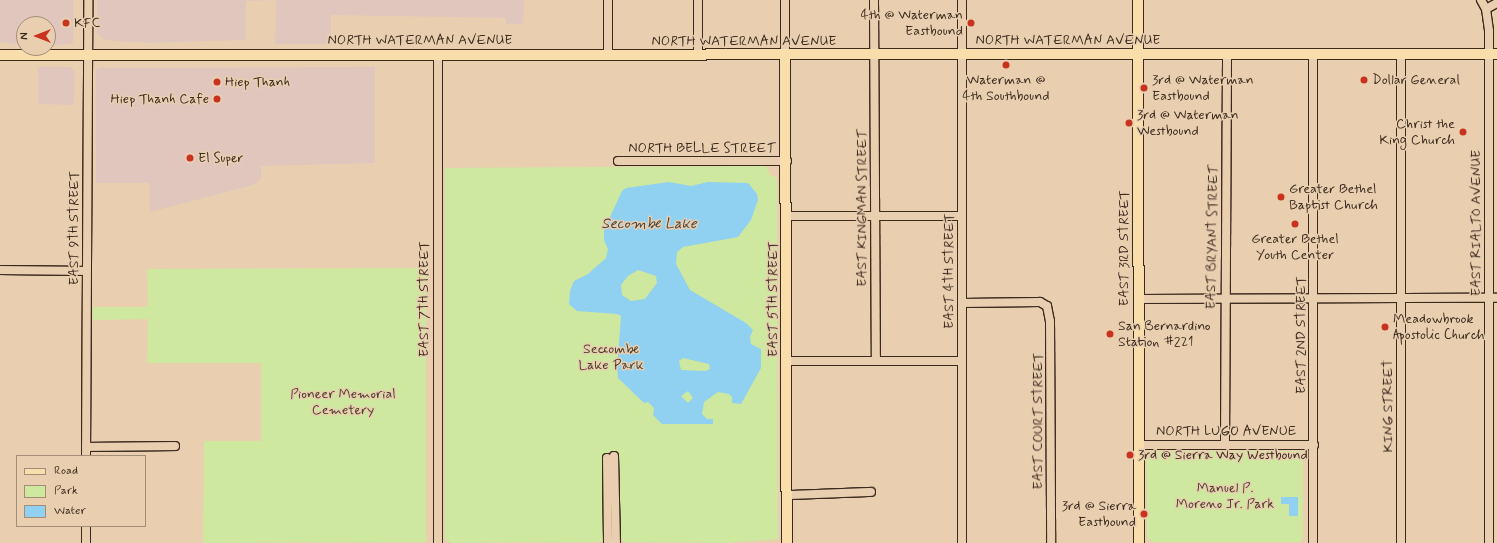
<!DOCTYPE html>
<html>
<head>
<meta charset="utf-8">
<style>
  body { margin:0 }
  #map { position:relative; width:1497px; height:543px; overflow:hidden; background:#e9cfb0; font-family:Mynerve,sans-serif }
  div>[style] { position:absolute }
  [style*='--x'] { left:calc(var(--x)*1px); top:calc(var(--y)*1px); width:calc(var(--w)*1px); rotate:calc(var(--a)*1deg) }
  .built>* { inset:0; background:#e1c6be }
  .green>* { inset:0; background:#cee89f }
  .water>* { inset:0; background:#90d0f1 }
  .roads { filter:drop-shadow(1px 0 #3b2a1e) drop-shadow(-1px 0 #3b2a1e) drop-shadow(0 1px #3b2a1e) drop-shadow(0 -1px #3b2a1e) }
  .minor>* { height:8px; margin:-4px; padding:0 4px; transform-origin:4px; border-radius:4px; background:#e9cfb0 }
  .major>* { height:10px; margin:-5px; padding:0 5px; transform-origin:5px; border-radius:5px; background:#f9deab }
  .dots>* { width:11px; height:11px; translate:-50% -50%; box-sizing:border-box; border:2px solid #e9cfb0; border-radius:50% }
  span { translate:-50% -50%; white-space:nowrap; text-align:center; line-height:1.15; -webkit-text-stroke:3px #e9cfb0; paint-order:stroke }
  .poi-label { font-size:14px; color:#3b2a1e }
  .right { translate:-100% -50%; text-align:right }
  .left { translate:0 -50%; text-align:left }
  .street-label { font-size:14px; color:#3b2a1e }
  .park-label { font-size:14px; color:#4a3d2b }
  .water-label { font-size:15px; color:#48433e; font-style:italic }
  .legend { position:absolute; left:16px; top:455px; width:130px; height:72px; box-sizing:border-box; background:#e9cfb0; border:1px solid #a38d76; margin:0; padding:5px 7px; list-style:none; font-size:12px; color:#3b2a1e }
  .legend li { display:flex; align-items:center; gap:8px; height:20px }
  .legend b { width:20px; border:1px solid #a38d76 }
  .north { position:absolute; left:16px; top:16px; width:40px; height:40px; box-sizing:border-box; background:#e9cfb0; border:1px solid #a38d76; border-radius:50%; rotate:270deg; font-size:11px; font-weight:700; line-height:16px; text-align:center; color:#3b2a1e }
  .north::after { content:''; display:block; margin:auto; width:14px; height:18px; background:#c8321e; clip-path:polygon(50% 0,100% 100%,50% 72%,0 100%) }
</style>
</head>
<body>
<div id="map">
  <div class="built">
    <i style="clip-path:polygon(0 0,73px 0,73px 43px,48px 46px,48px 24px,24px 24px,24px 45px,0 42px)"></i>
    <i style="clip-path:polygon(97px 0,524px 0,523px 24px,506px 24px,506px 18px,331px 15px,331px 44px,275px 44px,276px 0,246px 1px,245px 40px,144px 43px,144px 5px,144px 42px,124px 42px,105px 40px,97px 34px)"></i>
    <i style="clip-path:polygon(38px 67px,70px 67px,75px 72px,74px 105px,38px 104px)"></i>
    <i style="clip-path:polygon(375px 67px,375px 163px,261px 166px,261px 179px,253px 185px,150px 212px,149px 183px,96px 183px,96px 70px,100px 68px)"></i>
  </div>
  <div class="green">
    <i style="clip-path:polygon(766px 166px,771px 176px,777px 177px,778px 539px,728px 543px,625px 542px,621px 539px,602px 540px,599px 542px,450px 543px,445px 538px,445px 168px)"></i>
    <i style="clip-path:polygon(426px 268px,426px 542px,203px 543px,204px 441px,261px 441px,261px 363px,147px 363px,148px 319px,93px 320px,93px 307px,148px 307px,147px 269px)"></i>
    <i style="clip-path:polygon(1149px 451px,1300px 451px,1303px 455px,1303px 539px,1299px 542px,1153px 542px,1147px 538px,1146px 454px)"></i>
  </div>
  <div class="water">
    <i style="clip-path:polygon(evenodd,669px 182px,691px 186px,708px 182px,748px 183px,757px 194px,758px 200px,751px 220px,738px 237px,683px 247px,677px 252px,676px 264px,690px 290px,746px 323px,753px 330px,750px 337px,751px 344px,761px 349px,761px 368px,741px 404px,732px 403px,732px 397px,729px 394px,718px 392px,704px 402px,702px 414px,707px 419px,713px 419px,713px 424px,662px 424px,653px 415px,654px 408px,648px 402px,644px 403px,618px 378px,617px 368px,621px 316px,617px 314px,577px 311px,569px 304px,570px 291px,574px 281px,588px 274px,606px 258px,608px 249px,604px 240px,604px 230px,622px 191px,626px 188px,669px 182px,638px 270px,656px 276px,657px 283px,645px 299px,631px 301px,622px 295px,621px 285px,628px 276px,638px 270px,669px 182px,683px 358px,709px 364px,710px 369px,705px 371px,681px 370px,679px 361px,683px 358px,669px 182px,688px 391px,693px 398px,688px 403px,681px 396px,688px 391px)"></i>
    <i style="clip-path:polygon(1281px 497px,1298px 497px,1298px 516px,1289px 516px,1289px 504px,1281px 504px)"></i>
  </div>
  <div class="roads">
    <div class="minor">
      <i style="--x:874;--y:0;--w:361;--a:89.7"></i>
      <i style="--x:962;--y:0;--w:543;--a:90"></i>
      <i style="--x:1481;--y:0;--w:10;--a:61"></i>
      <i style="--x:1486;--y:9;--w:22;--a:82"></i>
      <i style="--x:1489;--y:31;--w:512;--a:90"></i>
      <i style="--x:1486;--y:9;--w:13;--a:-29"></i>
      <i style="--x:608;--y:55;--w:55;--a:-90"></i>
      <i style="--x:698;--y:55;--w:55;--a:-90"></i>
      <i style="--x:785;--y:55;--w:55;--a:-90"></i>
      <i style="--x:618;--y:161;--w:169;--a:0"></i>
      <i style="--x:787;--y:216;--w:175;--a:0"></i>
      <i style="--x:0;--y:270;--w:86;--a:0.7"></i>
      <i style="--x:1138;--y:299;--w:359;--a:-0.2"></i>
      <i style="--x:962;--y:303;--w:78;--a:-0.7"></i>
      <i style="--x:1040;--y:302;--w:8;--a:30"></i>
      <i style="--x:1047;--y:306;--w:15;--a:79"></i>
      <i style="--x:1050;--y:321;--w:222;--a:89.7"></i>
      <i style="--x:787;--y:361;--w:175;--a:0"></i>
      <i style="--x:1225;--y:444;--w:390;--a:-89.7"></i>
      <i style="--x:1138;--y:445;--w:176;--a:0"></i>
      <i style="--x:86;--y:447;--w:89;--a:-0.6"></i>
      <i style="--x:86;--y:456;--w:456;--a:-89.7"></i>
      <i style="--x:614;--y:456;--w:87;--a:88.7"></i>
      <i style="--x:607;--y:458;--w:85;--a:89.3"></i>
      <i style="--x:788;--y:495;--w:83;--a:-2.1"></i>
      <i style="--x:86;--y:543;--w:17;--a:-90"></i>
      <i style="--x:438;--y:543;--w:489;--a:-90"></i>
      <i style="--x:1313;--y:543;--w:489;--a:-90"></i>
      <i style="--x:1401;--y:543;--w:489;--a:-90"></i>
    </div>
    <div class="major">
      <i style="--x:1138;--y:0;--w:543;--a:89.89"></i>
      <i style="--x:0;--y:55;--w:1497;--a:-0.04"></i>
      <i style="--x:785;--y:55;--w:488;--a:89.8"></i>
    </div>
  </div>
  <div class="dots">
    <i style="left:66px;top:23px;background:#c8321e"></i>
    <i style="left:971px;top:23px;background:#c8321e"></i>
    <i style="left:1006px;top:65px;background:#c8321e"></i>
    <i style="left:1364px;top:80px;background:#c8321e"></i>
    <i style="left:217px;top:82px;background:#c8321e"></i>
    <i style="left:1144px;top:88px;background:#c8321e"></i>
    <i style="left:217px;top:99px;background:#c8321e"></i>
    <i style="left:1129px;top:123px;background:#c8321e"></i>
    <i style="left:1463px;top:132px;background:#c8321e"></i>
    <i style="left:190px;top:158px;background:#c8321e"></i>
    <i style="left:1281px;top:197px;background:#c8321e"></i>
    <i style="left:1295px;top:224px;background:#c8321e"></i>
    <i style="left:1385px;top:327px;background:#c8321e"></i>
    <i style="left:1110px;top:334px;background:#c8321e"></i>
    <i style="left:1130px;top:455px;background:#c8321e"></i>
    <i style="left:1144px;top:514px;background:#c8321e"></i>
  </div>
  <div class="poi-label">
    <span class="right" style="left:963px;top:23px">4th @ Waterman<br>Eastbound</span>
    <span class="left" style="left:74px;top:23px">KFC</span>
    <span style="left:1006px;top:88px">Waterman @<br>4th Southbound</span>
    <span class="left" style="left:1152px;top:88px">3rd @ Waterman<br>Eastbound</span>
    <span class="left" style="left:1372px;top:80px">Dollar General</span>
    <span class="left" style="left:225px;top:82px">Hiep Thanh</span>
    <span class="right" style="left:209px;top:99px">Hiep Thanh Cafe</span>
    <span class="left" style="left:1137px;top:123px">3rd @ Waterman<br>Westbound</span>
    <span class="right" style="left:1455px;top:132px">Christ the<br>King Church</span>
    <span class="left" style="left:198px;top:158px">El Super</span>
    <span class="left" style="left:1289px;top:197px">Greater Bethel<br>Baptist Church</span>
    <span style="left:1295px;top:247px">Greater Bethel<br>Youth Center</span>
    <span class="left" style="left:1393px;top:327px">Meadowbrook<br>Apostolic Church</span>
    <span class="left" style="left:1118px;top:334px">San Bernardino<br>Station #221</span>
    <span class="left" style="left:1138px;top:455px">3rd @ Sierra Way Westbound</span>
    <span class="right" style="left:1136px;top:514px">3rd @ Sierra<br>Eastbound</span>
  </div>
  <div class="street-label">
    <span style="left:420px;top:40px">NORTH WATERMAN AVENUE</span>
    <span style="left:1068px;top:40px">NORTH WATERMAN AVENUE</span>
    <span style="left:744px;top:41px">NORTH WATERMAN AVENUE</span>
    <span style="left:702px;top:148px">NORTH BELLE STREET</span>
    <span style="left:862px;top:208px;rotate:-90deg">EAST KINGMAN STREET</span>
    <span style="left:1476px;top:223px;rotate:-90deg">EAST RIALTO AVENUE</span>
    <span style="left:74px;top:228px;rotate:-90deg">EAST 9TH STREET</span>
    <span style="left:1212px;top:237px;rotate:-89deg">EAST BRYANT STREET</span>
    <span style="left:1124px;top:248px;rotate:-90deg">EAST 3RD STREET</span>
    <span style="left:949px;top:271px;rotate:-90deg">EAST 4TH STREET</span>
    <span style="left:424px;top:299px;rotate:-90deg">EAST 7TH STREET</span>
    <span style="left:773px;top:299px;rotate:-90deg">EAST 5TH STREET</span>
    <span style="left:1301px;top:335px;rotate:-90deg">EAST 2ND STREET</span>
    <span style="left:1388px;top:406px;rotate:-90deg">KING STREET</span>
    <span style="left:1038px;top:421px;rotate:-90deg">EAST COURT STREET</span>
    <span style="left:1226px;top:431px">NORTH LUGO AVENUE</span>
  </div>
  <div class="park-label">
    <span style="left:611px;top:357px">Seccombe<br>Lake Park</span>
    <span style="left:343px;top:402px">Pioneer Memorial<br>Cemetery</span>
    <span style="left:1225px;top:496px">Manuel P.<br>Moreno Jr. Park</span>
  </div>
  <div class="water-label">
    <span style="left:649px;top:225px">Secombe Lake</span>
  </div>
  <ul class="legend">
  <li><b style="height:5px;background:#f9deab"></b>Road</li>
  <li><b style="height:11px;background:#cee89f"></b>Park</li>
  <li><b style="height:11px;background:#90d0f1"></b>Water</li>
  </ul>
  <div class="north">N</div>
</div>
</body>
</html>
